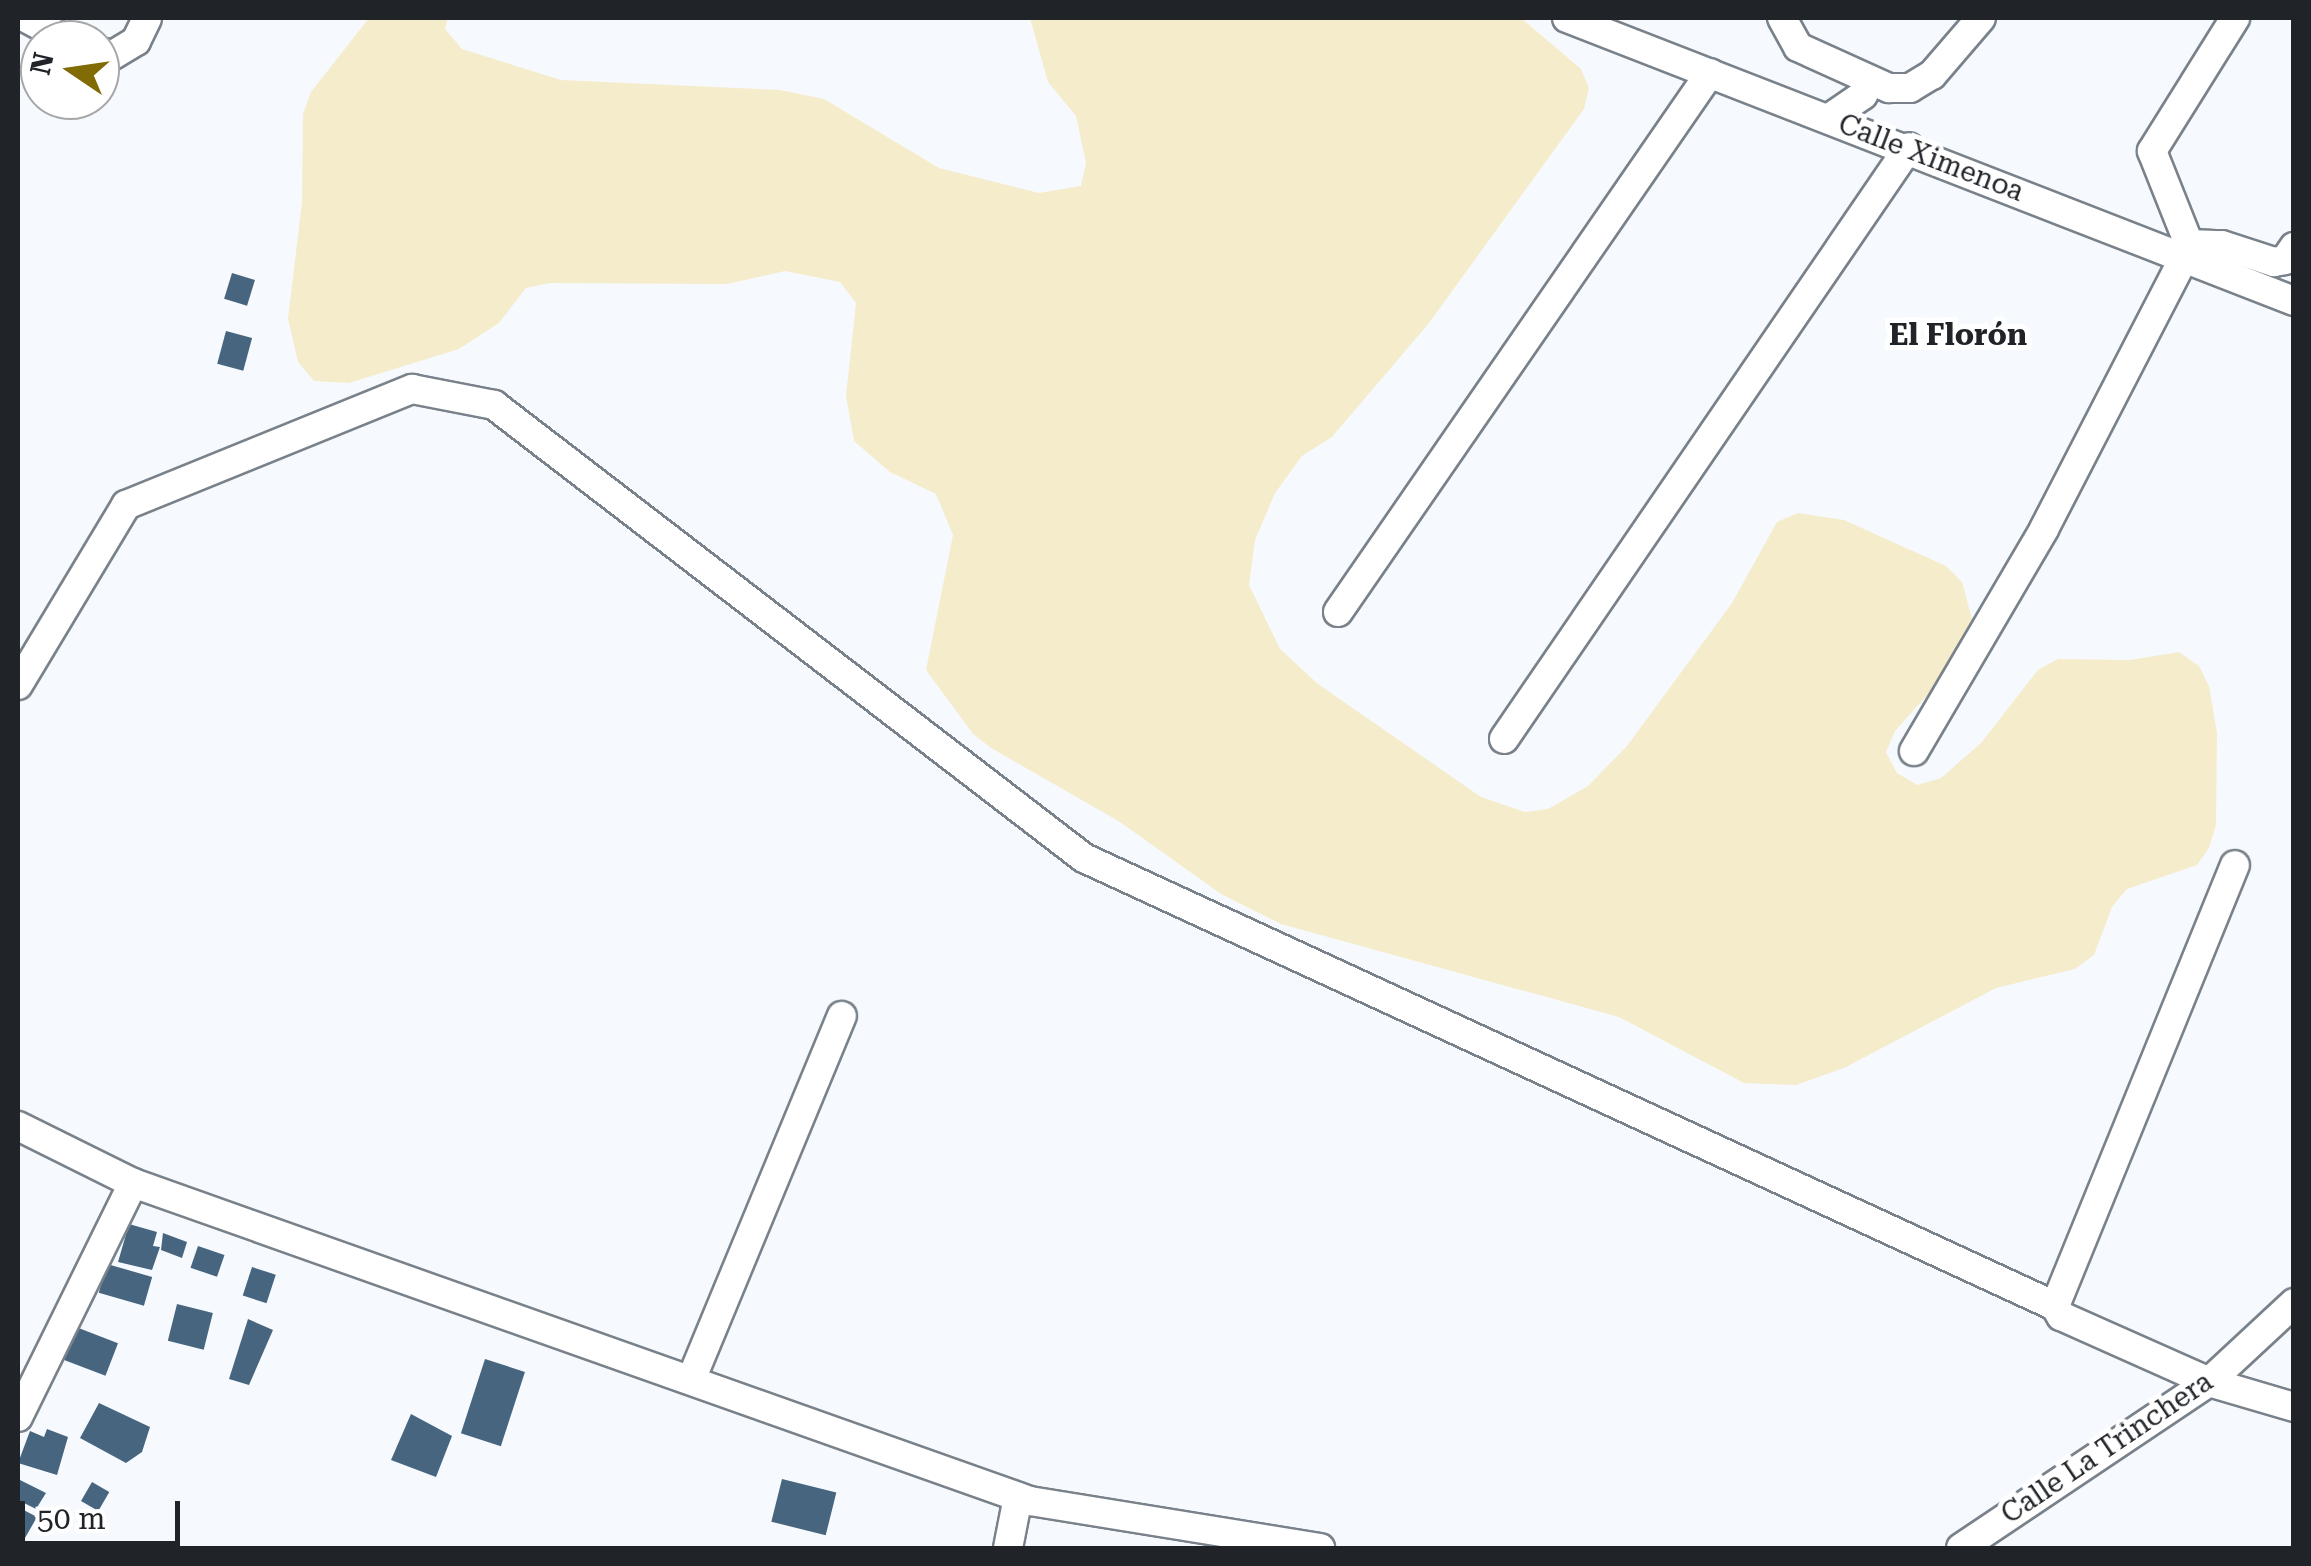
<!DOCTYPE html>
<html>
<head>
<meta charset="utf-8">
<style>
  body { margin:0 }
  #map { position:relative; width:2311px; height:1566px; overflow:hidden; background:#f6fafe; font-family:"Roboto Serif",serif }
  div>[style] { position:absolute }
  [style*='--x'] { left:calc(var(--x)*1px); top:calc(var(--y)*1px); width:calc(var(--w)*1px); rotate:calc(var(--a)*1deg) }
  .green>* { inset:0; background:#f5eccb }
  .building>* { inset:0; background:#48657f; transform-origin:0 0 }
  .roads { filter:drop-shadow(2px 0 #79828b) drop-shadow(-2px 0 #79828b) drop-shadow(0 2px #79828b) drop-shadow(0 -2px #79828b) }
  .minor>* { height:28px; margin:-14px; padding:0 14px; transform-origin:14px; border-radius:14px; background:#fff }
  span { translate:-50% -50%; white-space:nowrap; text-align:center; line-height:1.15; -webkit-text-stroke:10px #fff; paint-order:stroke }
  .street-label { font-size:28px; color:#202327 }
  .neighbourhood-label { font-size:30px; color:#202327; font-weight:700 }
  .frame { position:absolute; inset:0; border:20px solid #202327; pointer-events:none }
  .north { position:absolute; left:20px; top:20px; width:100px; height:100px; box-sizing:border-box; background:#fff; border:2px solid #a6a7a9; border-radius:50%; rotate:283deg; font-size:28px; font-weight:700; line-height:40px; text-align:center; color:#202327 }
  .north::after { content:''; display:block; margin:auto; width:35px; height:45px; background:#806b05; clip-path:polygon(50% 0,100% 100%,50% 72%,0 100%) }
  .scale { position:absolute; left:20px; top:1501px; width:160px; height:45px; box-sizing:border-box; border:5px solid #202327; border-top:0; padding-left:12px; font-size:30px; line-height:35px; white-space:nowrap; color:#202327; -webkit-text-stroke:8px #fff; paint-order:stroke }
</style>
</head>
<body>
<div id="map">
  <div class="green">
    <i style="clip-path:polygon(369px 18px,448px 18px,445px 29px,462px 49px,561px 80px,780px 90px,824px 99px,939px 168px,1039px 193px,1081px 186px,1086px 163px,1076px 116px,1048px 82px,1030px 18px,1521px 18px,1581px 69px,1589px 88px,1584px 109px,1429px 323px,1332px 437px,1302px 456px,1275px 493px,1255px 540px,1249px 585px,1280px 649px,1318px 684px,1481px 797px,1525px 812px,1548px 809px,1588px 786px,1627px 746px,1732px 603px,1777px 522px,1798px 513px,1844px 520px,1946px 566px,1962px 582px,1975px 630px,1965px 653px,1895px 731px,1886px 752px,1897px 773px,1917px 785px,1941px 778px,1981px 743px,2038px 670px,2058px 659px,2130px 660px,2179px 652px,2199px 666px,2209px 686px,2217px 733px,2216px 825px,2209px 848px,2197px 865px,2127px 889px,2112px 907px,2094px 955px,2075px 969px,1996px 988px,1844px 1068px,1796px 1085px,1744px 1083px,1619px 1017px,1281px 924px,1221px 894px,1120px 822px,991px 748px,973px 734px,926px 670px,953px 535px,936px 494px,890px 472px,854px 441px,846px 396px,856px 303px,840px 282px,785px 271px,727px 284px,550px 283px,526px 288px,499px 323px,459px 349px,349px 383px,314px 381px,298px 362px,288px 319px,302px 202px,303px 114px,311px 92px)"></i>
  </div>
  <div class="building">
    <i style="left:232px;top:273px;width:24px;height:27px;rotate:17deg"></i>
    <i style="left:226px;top:331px;width:27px;height:34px;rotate:15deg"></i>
    <i style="clip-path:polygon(129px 1224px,157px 1232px,153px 1246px,160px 1247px,152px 1270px,118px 1262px)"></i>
    <i style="clip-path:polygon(163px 1233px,187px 1242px,182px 1258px,161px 1250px)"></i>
    <i style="left:198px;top:1246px;width:28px;height:23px;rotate:19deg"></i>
    <i style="left:107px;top:1264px;width:47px;height:30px;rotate:16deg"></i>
    <i style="left:252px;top:1267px;width:25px;height:30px;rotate:18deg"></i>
    <i style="left:177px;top:1304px;width:37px;height:38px;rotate:14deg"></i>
    <i style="clip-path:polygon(248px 1319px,273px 1330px,249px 1385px,229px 1379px)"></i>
    <i style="left:76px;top:1327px;width:45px;height:35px;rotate:21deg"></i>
    <i style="left:485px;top:1359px;width:42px;height:78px;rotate:18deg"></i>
    <i style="clip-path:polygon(99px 1403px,150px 1427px,142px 1452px,126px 1463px,80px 1438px)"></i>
    <i style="clip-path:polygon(411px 1414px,452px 1436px,436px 1477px,391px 1460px)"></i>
    <i style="clip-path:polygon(47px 1429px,68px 1437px,57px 1475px,18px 1463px,30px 1431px,44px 1437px)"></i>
    <i style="clip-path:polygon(18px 1479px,46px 1493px,36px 1509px,18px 1500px)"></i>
    <i style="left:782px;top:1479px;width:56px;height:44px;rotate:14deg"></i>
    <i style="left:92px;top:1482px;width:20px;height:22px;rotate:30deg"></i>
    <i style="clip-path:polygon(18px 1507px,37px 1517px,21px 1545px,18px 1543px)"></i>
  </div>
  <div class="roads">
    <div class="minor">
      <i style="--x:26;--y:18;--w:47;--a:28.2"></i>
      <i style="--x:1567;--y:18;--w:780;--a:21.27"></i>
      <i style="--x:1782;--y:18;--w:33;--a:61"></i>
      <i style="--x:1798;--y:47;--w:100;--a:24.3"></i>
      <i style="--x:1889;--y:88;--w:21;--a:0"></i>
      <i style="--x:1910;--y:88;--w:26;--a:-31"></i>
      <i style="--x:1932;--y:75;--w:75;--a:-49.3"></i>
      <i style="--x:100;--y:52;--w:13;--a:13"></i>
      <i style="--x:113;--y:55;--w:27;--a:-31"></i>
      <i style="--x:136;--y:41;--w:25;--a:-64"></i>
      <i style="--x:1828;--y:119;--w:42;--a:-34.4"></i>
      <i style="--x:1863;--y:95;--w:15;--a:-62"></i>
      <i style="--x:2189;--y:244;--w:33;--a:2"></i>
      <i style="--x:2222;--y:245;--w:55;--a:18.1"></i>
      <i style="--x:2274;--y:262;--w:11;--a:-10"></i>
      <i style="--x:2285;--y:260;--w:16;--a:-55"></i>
      <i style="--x:1338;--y:612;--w:655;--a:-55.39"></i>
      <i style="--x:18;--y:685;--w:210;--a:-59"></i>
      <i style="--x:126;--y:505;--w:309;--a:-22.1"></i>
      <i style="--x:412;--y:389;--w:84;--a:11"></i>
      <i style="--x:494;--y:405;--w:744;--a:37.52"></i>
      <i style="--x:1084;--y:858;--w:1069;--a:24.77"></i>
      <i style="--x:2055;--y:1306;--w:12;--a:59"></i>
      <i style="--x:2061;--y:1316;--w:162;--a:24"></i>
      <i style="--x:2209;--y:1382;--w:89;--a:16.4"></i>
      <i style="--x:1504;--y:739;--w:717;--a:-55.62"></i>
      <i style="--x:1914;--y:751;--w:257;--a:-59.6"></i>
      <i style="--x:2044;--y:529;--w:305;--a:-62.7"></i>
      <i style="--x:2184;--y:258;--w:15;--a:-70"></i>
      <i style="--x:2189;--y:244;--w:100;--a:-111.7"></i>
      <i style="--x:2152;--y:151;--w:157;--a:-58"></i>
      <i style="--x:18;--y:1126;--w:128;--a:26.4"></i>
      <i style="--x:133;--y:1183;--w:952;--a:19.52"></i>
      <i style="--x:1030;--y:1501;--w:294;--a:9.2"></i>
      <i style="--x:2055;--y:1306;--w:476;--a:-67.8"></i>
      <i style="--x:691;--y:1380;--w:394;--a:-67.5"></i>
      <i style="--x:18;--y:1417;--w:261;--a:-63.8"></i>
      <i style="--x:1008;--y:1548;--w:52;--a:-78.9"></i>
      <i style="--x:1961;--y:1548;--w:298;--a:-33.8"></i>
      <i style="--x:2209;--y:1382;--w:116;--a:-42.9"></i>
    </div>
  </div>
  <div class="street-label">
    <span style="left:1931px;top:158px;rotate:21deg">Calle Ximenoa</span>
    <span style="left:2107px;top:1448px;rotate:-34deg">Calle La Trinchera</span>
  </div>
  <div class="neighbourhood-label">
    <span style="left:1958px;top:335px">El Florón</span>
  </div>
  <div class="frame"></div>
  <div class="north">N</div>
  <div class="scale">50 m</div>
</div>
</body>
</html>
